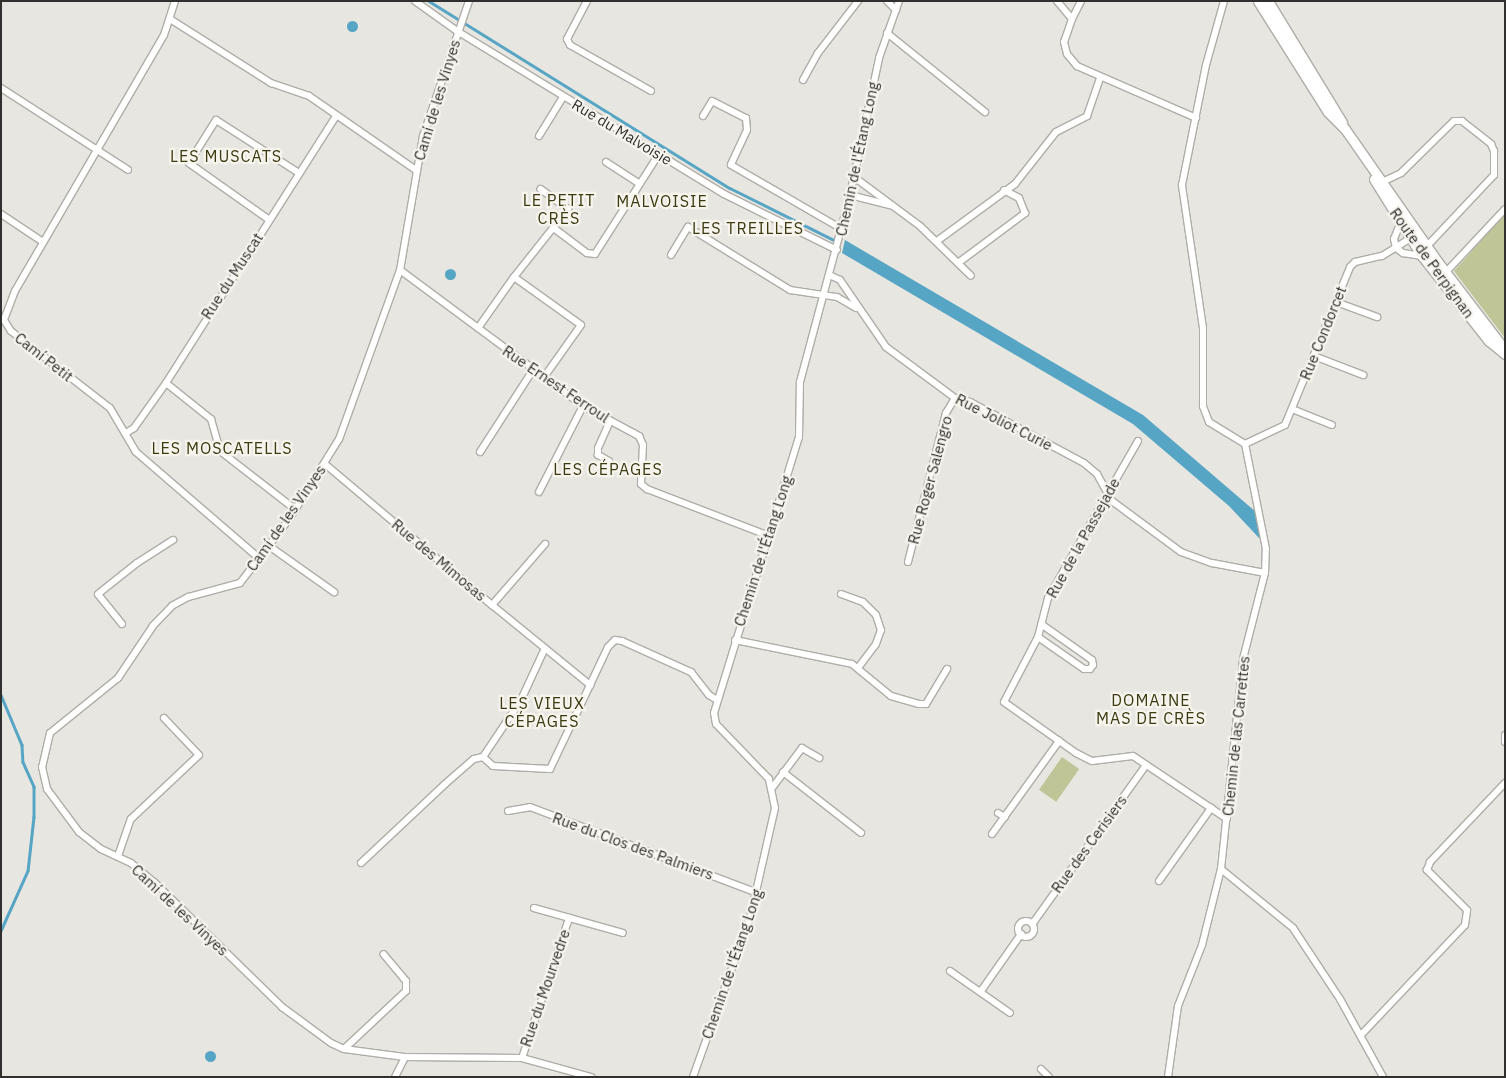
<!DOCTYPE html>
<html>
<head>
<meta charset="utf-8">
<style>
  body { margin:0 }
  #map { position:relative; width:1506px; height:1078px; overflow:hidden; background:#e8e6e0; font-family:"IBM Plex Sans",sans-serif }
  div>[style] { position:absolute }
  [style*='--x'] { left:calc(var(--x)*1px); top:calc(var(--y)*1px); width:calc(var(--w)*1px); rotate:calc(var(--a)*1deg) }
  .green>* { inset:0; background:#bfc597; transform-origin:0 0 }
  .water>* { inset:0; background:#57a5c4 }
  .round { border-radius:50% }
  .stream>* { height:2.5px; margin:-1.25px; padding:0 1.25px; transform-origin:1.25px; border-radius:1.25px; background:#57a5c4 }
  .roads { filter:drop-shadow(1px 0 #afada7) drop-shadow(-1px 0 #afada7) drop-shadow(0 1px #afada7) drop-shadow(0 -1px #afada7) }
  .street>* { height:6px; margin:-3px; padding:0 3px; transform-origin:3px; border-radius:3px; background:#fff }
  .street>.ring { margin:-3px; padding:0; box-sizing:content-box; background:none; border:6px solid #fff; border-radius:50% }
  .secondary>* { height:9px; margin:-4.5px; padding:0 4.5px; transform-origin:4.5px; border-radius:4.5px; background:#fff }
  span { translate:-50% -50%; white-space:nowrap; text-align:center; line-height:1.15; -webkit-text-stroke:4.5px #f6f4ed; paint-order:stroke }
  .street-label { font-size:15px; color:#31302e }
  .neighbourhood-label { font-size:16px; color:#3b3a10; letter-spacing:1px }
  .frame { position:absolute; inset:0; border:2px solid #31302e; pointer-events:none }
</style>
</head>
<body>
<div id="map">
  <div class="green">
    <i style="clip-path:polygon(1505px 214px,1505px 338px,1454px 271px)"></i>
    <i style="left:1062px;top:757px;width:21px;height:40px;rotate:35deg"></i>
  </div>
  <div class="water">
    <i class="round" style="left:346.5px;top:20.5px;width:11px;height:11px"></i>
    <i style="clip-path:polygon(845px 240px,1143px 415px,1256px 512px,1260px 539px,1229px 506px,1133px 424px,842px 253px)"></i>
    <i class="round" style="left:444.5px;top:268.5px;width:11px;height:11px"></i>
    <i class="round" style="left:204.5px;top:1050.5px;width:11px;height:11px"></i>
  </div>
  <div class="stream">
    <i style="--x:429;--y:1;--w:354;--a:31.9"></i>
    <i style="--x:730;--y:188;--w:116;--a:26.6"></i>
    <i style="--x:1;--y:695;--w:54;--a:67.2"></i>
    <i style="--x:22;--y:745;--w:17;--a:87"></i>
    <i style="--x:23;--y:762;--w:27;--a:66"></i>
    <i style="--x:34;--y:787;--w:30;--a:90"></i>
    <i style="--x:34;--y:817;--w:54;--a:96.3"></i>
    <i style="--x:28;--y:871;--w:66;--a:114.2"></i>
  </div>
  <div class="roads">
    <div class="street">
      <i style="--x:175;--y:1;--w:36;--a:108"></i>
      <i style="--x:164;--y:35;--w:296;--a:120.2"></i>
      <i style="--x:15;--y:291;--w:31;--a:111"></i>
      <i style="--x:4;--y:320;--w:13;--a:58"></i>
      <i style="--x:11;--y:331;--w:125;--a:37.9"></i>
      <i style="--x:110;--y:408;--w:51;--a:59.4"></i>
      <i style="--x:136;--y:452;--w:164;--a:40.8"></i>
      <i style="--x:415;--y:1;--w:52;--a:35.5"></i>
      <i style="--x:457;--y:31;--w:313;--a:31.4"></i>
      <i style="--x:724;--y:194;--w:126;--a:26.4"></i>
      <i style="--x:469;--y:1;--w:143;--a:108.8"></i>
      <i style="--x:423;--y:136;--w:136;--a:99.7"></i>
      <i style="--x:400;--y:270;--w:180;--a:109.8"></i>
      <i style="--x:339;--y:439;--w:93;--a:121.8"></i>
      <i style="--x:290;--y:518;--w:82;--a:127.6"></i>
      <i style="--x:240;--y:583;--w:54;--a:164.9"></i>
      <i style="--x:188;--y:597;--w:18;--a:151"></i>
      <i style="--x:172;--y:606;--w:28;--a:134"></i>
      <i style="--x:153;--y:626;--w:63;--a:123.9"></i>
      <i style="--x:118;--y:678;--w:87;--a:141"></i>
      <i style="--x:50;--y:733;--w:35;--a:103"></i>
      <i style="--x:42;--y:767;--w:23;--a:77"></i>
      <i style="--x:47;--y:789;--w:54;--a:53.3"></i>
      <i style="--x:79;--y:832;--w:28;--a:38"></i>
      <i style="--x:101;--y:849;--w:33;--a:25"></i>
      <i style="--x:131;--y:863;--w:30;--a:40"></i>
      <i style="--x:154;--y:882;--w:179;--a:44.3"></i>
      <i style="--x:282;--y:1007;--w:61;--a:36.3"></i>
      <i style="--x:331;--y:1043;--w:14;--a:25"></i>
      <i style="--x:344;--y:1049;--w:61;--a:7.6"></i>
      <i style="--x:404;--y:1057;--w:118;--a:0.5"></i>
      <i style="--x:522;--y:1058;--w:72;--a:15.4"></i>
      <i style="--x:587;--y:1;--w:43;--a:117.8"></i>
      <i style="--x:567;--y:39;--w:7;--a:63"></i>
      <i style="--x:570;--y:45;--w:93;--a:29.6"></i>
      <i style="--x:887;--y:1;--w:13;--a:45"></i>
      <i style="--x:1057;--y:1;--w:23;--a:50"></i>
      <i style="--x:1072;--y:19;--w:24;--a:109"></i>
      <i style="--x:1064;--y:42;--w:12;--a:76"></i>
      <i style="--x:1067;--y:54;--w:16;--a:50"></i>
      <i style="--x:1077;--y:66;--w:130;--a:23.6"></i>
      <i style="--x:170;--y:19;--w:120;--a:32.4"></i>
      <i style="--x:271;--y:83;--w:40;--a:18.9"></i>
      <i style="--x:309;--y:96;--w:130;--a:34.7"></i>
      <i style="--x:1072;--y:19;--w:20;--a:-63"></i>
      <i style="--x:887;--y:33;--w:126;--a:38.9"></i>
      <i style="--x:803;--y:80;--w:31;--a:-61"></i>
      <i style="--x:818;--y:53;--w:66;--a:-52.4"></i>
      <i style="--x:1;--y:88;--w:151;--a:32.8"></i>
      <i style="--x:703;--y:116;--w:17;--a:-59"></i>
      <i style="--x:712;--y:101;--w:38;--a:27"></i>
      <i style="--x:746;--y:118;--w:12;--a:85"></i>
      <i style="--x:747;--y:130;--w:38;--a:115"></i>
      <i style="--x:731;--y:165;--w:128;--a:30"></i>
      <i style="--x:539;--y:136;--w:46;--a:-58.4"></i>
      <i style="--x:606;--y:162;--w:40;--a:32.9"></i>
      <i style="--x:854;--y:177;--w:82;--a:36.6"></i>
      <i style="--x:920;--y:226;--w:71;--a:44.4"></i>
      <i style="--x:1382;--y:182;--w:21;--a:-25"></i>
      <i style="--x:1401;--y:173;--w:74;--a:-44.5"></i>
      <i style="--x:1454;--y:121;--w:8;--a:0"></i>
      <i style="--x:1462;--y:121;--w:37;--a:38"></i>
      <i style="--x:1491;--y:144;--w:8;--a:67"></i>
      <i style="--x:1494;--y:151;--w:24;--a:90"></i>
      <i style="--x:1494;--y:175;--w:98;--a:133.3"></i>
      <i style="--x:850;--y:195;--w:44;--a:14.3"></i>
      <i style="--x:1;--y:214;--w:50;--a:33.7"></i>
      <i style="--x:268;--y:219;--w:97;--a:-144.7"></i>
      <i style="--x:189;--y:163;--w:51;--a:-57.9"></i>
      <i style="--x:216;--y:120;--w:98;--a:32.6"></i>
      <i style="--x:1400;--y:224;--w:16;--a:112"></i>
      <i style="--x:1394;--y:239;--w:9;--a:77"></i>
      <i style="--x:1396;--y:248;--w:9;--a:36"></i>
      <i style="--x:1403;--y:253;--w:19;--a:9"></i>
      <i style="--x:555;--y:229;--w:40;--a:37"></i>
      <i style="--x:587;--y:253;--w:8;--a:7"></i>
      <i style="--x:595;--y:254;--w:119;--a:-57.4"></i>
      <i style="--x:937;--y:241;--w:97;--a:-36.2"></i>
      <i style="--x:1015;--y:184;--w:66;--a:-51.7"></i>
      <i style="--x:1056;--y:132;--w:35;--a:-27"></i>
      <i style="--x:1087;--y:116;--w:40;--a:-71.1"></i>
      <i style="--x:671;--y:255;--w:33;--a:-59"></i>
      <i style="--x:688;--y:227;--w:120;--a:31.7"></i>
      <i style="--x:790;--y:290;--w:48;--a:8.5"></i>
      <i style="--x:837;--y:297;--w:22;--a:30"></i>
      <i style="--x:958;--y:263;--w:84;--a:-36.7"></i>
      <i style="--x:1025;--y:213;--w:16;--a:-112"></i>
      <i style="--x:1019;--y:198;--w:17;--a:-152"></i>
      <i style="--x:400;--y:270;--w:228;--a:36.6"></i>
      <i style="--x:583;--y:406;--w:64;--a:28.2"></i>
      <i style="--x:639;--y:436;--w:10;--a:66"></i>
      <i style="--x:643;--y:445;--w:39;--a:93"></i>
      <i style="--x:641;--y:484;--w:8;--a:40"></i>
      <i style="--x:647;--y:489;--w:129;--a:21"></i>
      <i style="--x:1446;--y:272;--w:86;--a:-46.9"></i>
      <i style="--x:829;--y:275;--w:12;--a:24"></i>
      <i style="--x:840;--y:280;--w:81;--a:55.5"></i>
      <i style="--x:886;--y:347;--w:86;--a:36.5"></i>
      <i style="--x:955;--y:398;--w:16;--a:15"></i>
      <i style="--x:970;--y:402;--w:129;--a:28.2"></i>
      <i style="--x:1084;--y:463;--w:17;--a:40"></i>
      <i style="--x:1097;--y:474;--w:31;--a:61"></i>
      <i style="--x:1112;--y:501;--w:86;--a:36.5"></i>
      <i style="--x:1181;--y:552;--w:33;--a:20"></i>
      <i style="--x:1212;--y:563;--w:54;--a:10.7"></i>
      <i style="--x:514;--y:277;--w:87;--a:-51.5"></i>
      <i style="--x:568;--y:209;--w:34;--a:-144"></i>
      <i style="--x:1336;--y:302;--w:44;--a:20.1"></i>
      <i style="--x:478;--y:328;--w:62;--a:-54.8"></i>
      <i style="--x:514;--y:277;--w:82;--a:35.6"></i>
      <i style="--x:581;--y:325;--w:64;--a:125.4"></i>
      <i style="--x:1314;--y:356;--w:53;--a:21.2"></i>
      <i style="--x:166;--y:383;--w:58;--a:38.7"></i>
      <i style="--x:211;--y:419;--w:33;--a:74"></i>
      <i style="--x:220;--y:451;--w:96;--a:37.8"></i>
      <i style="--x:1292;--y:409;--w:43;--a:21.8"></i>
      <i style="--x:126;--y:433;--w:9;--a:-32"></i>
      <i style="--x:134;--y:428;--w:55;--a:-54.6"></i>
      <i style="--x:166;--y:383;--w:317;--a:-57.5"></i>
      <i style="--x:1138;--y:441;--w:181;--a:119.8"></i>
      <i style="--x:1048;--y:598;--w:40;--a:104.4"></i>
      <i style="--x:1038;--y:637;--w:73;--a:117.6"></i>
      <i style="--x:1004;--y:702;--w:88;--a:35.3"></i>
      <i style="--x:1076;--y:753;--w:18;--a:27"></i>
      <i style="--x:1092;--y:761;--w:41;--a:-7"></i>
      <i style="--x:1133;--y:756;--w:113;--a:33.8"></i>
      <i style="--x:1245;--y:444;--w:44;--a:-25.4"></i>
      <i style="--x:1285;--y:425;--w:171;--a:-67.6"></i>
      <i style="--x:1350;--y:267;--w:7;--a:-45"></i>
      <i style="--x:1355;--y:262;--w:28;--a:-13"></i>
      <i style="--x:1382;--y:256;--w:36;--a:-32"></i>
      <i style="--x:480;--y:452;--w:98;--a:-57.1"></i>
      <i style="--x:609;--y:461;--w:13;--a:-151"></i>
      <i style="--x:598;--y:455;--w:7;--a:-90"></i>
      <i style="--x:598;--y:448;--w:30;--a:-66"></i>
      <i style="--x:325;--y:464;--w:219;--a:40.2"></i>
      <i style="--x:492;--y:605;--w:81;--a:-49"></i>
      <i style="--x:539;--y:492;--w:97;--a:-62.9"></i>
      <i style="--x:269;--y:546;--w:80;--a:35.3"></i>
      <i style="--x:908;--y:562;--w:154;--a:-75.7"></i>
      <i style="--x:946;--y:413;--w:17;--a:-59"></i>
      <i style="--x:841;--y:594;--w:23;--a:20"></i>
      <i style="--x:863;--y:602;--w:18;--a:45"></i>
      <i style="--x:876;--y:615;--w:16;--a:72"></i>
      <i style="--x:881;--y:630;--w:15;--a:110"></i>
      <i style="--x:876;--y:644;--w:30;--a:127"></i>
      <i style="--x:492;--y:605;--w:127;--a:39.2"></i>
      <i style="--x:590;--y:685;--w:42;--a:-64.7"></i>
      <i style="--x:608;--y:647;--w:10;--a:-45"></i>
      <i style="--x:615;--y:640;--w:7;--a:8"></i>
      <i style="--x:622;--y:641;--w:76;--a:24.2"></i>
      <i style="--x:691;--y:672;--w:29;--a:52"></i>
      <i style="--x:709;--y:695;--w:9;--a:32"></i>
      <i style="--x:122;--y:624;--w:38;--a:-129"></i>
      <i style="--x:98;--y:594;--w:50;--a:-38.5"></i>
      <i style="--x:137;--y:563;--w:43;--a:-32.6"></i>
      <i style="--x:1038;--y:637;--w:56;--a:34.8"></i>
      <i style="--x:1084;--y:669;--w:6;--a:0"></i>
      <i style="--x:1090;--y:669;--w:5;--a:-53"></i>
      <i style="--x:1093;--y:665;--w:5;--a:-101"></i>
      <i style="--x:1092;--y:660;--w:62;--a:-144.8"></i>
      <i style="--x:735;--y:640;--w:119;--a:11.6"></i>
      <i style="--x:852;--y:664;--w:50;--a:39.4"></i>
      <i style="--x:891;--y:696;--w:29;--a:16"></i>
      <i style="--x:919;--y:704;--w:7;--a:0"></i>
      <i style="--x:926;--y:704;--w:41;--a:-59"></i>
      <i style="--x:1505;--y:735;--w:7;--a:90"></i>
      <i style="--x:483;--y:757;--w:13;--a:42"></i>
      <i style="--x:493;--y:766;--w:57;--a:3"></i>
      <i style="--x:550;--y:769;--w:93;--a:-64.5"></i>
      <i style="--x:783;--y:772;--w:99;--a:38"></i>
      <i style="--x:772;--y:788;--w:50;--a:-53.1"></i>
      <i style="--x:802;--y:748;--w:20;--a:30"></i>
      <i style="--x:508;--y:811;--w:22;--a:-10"></i>
      <i style="--x:530;--y:807;--w:243;--a:20.7"></i>
      <i style="--x:998;--y:813;--w:8;--a:30"></i>
      <i style="--x:992;--y:834;--w:115;--a:-54.2"></i>
      <i style="--x:118;--y:856;--w:39;--a:-71"></i>
      <i style="--x:131;--y:819;--w:93;--a:-43.3"></i>
      <i style="--x:199;--y:755;--w:51;--a:-133.4"></i>
      <i style="--x:361;--y:863;--w:115;--a:-43.2"></i>
      <i style="--x:445;--y:784;--w:38;--a:-41"></i>
      <i style="--x:474;--y:759;--w:9;--a:-13"></i>
      <i style="--x:483;--y:757;--w:69;--a:-56.3"></i>
      <i style="--x:521;--y:700;--w:57;--a:-65.2"></i>
      <i style="--x:1221;--y:869;--w:93;--a:39.3"></i>
      <i style="--x:1293;--y:928;--w:85;--a:56.5"></i>
      <i style="--x:1340;--y:999;--w:89;--a:61.1"></i>
      <i style="--x:1159;--y:881;--w:90;--a:-54.5"></i>
      <i style="--x:534;--y:908;--w:92;--a:15.7"></i>
      <i class="ring" style="left:1018px;top:921px;width:10px;height:10px"></i>
      <i style="--x:1033;--y:923;--w:194;--a:-54.4"></i>
      <i style="--x:950;--y:971;--w:73;--a:35"></i>
      <i style="--x:981;--y:991;--w:70;--a:-54.9"></i>
      <i style="--x:1361;--y:1035;--w:151;--a:-46.6"></i>
      <i style="--x:1465;--y:925;--w:15;--a:-82"></i>
      <i style="--x:1467;--y:910;--w:57;--a:-135"></i>
      <i style="--x:1427;--y:870;--w:9;--a:-69"></i>
      <i style="--x:1430;--y:862;--w:109;--a:-46.5"></i>
      <i style="--x:344;--y:1049;--w:85;--a:-43.1"></i>
      <i style="--x:406;--y:991;--w:10;--a:-90"></i>
      <i style="--x:406;--y:981;--w:35;--a:-130"></i>
      <i style="--x:522;--y:1058;--w:148;--a:-71.4"></i>
      <i style="--x:1041;--y:1069;--w:11;--a:45"></i>
      <i style="--x:395;--y:1077;--w:22;--a:-63"></i>
      <i style="--x:693;--y:1077;--w:169;--a:-70.3"></i>
      <i style="--x:750;--y:918;--w:113;--a:-77.2"></i>
      <i style="--x:775;--y:808;--w:30;--a:-102"></i>
      <i style="--x:769;--y:779;--w:76;--a:-133.9"></i>
      <i style="--x:716;--y:724;--w:11;--a:-100"></i>
      <i style="--x:714;--y:713;--w:289;--a:-72.9"></i>
      <i style="--x:799;--y:437;--w:55;--a:-89"></i>
      <i style="--x:800;--y:382;--w:194;--a:-75"></i>
      <i style="--x:850;--y:195;--w:140;--a:-78"></i>
      <i style="--x:879;--y:58;--w:60;--a:-70.7"></i>
      <i style="--x:1168;--y:1077;--w:72;--a:-82"></i>
      <i style="--x:1178;--y:1006;--w:66;--a:-68.5"></i>
      <i style="--x:1202;--y:945;--w:78;--a:-76"></i>
      <i style="--x:1221;--y:869;--w:211;--a:-84"></i>
      <i style="--x:1243;--y:659;--w:89;--a:-75.7"></i>
      <i style="--x:1265;--y:573;--w:24;--a:-88"></i>
      <i style="--x:1266;--y:549;--w:107;--a:-101.3"></i>
      <i style="--x:1245;--y:444;--w:42;--a:-148.6"></i>
      <i style="--x:1209;--y:422;--w:17;--a:-111"></i>
      <i style="--x:1203;--y:406;--w:78;--a:-90"></i>
      <i style="--x:1203;--y:328;--w:145;--a:-98.4"></i>
      <i style="--x:1182;--y:185;--w:122;--a:-78.7"></i>
      <i style="--x:1206;--y:65;--w:66;--a:-74.3"></i>
    </div>
    <div class="secondary">
      <i style="--x:1258;--y:1;--w:131;--a:57.8"></i>
      <i style="--x:1328;--y:112;--w:24;--a:45"></i>
      <i style="--x:1345;--y:129;--w:161;--a:55.1"></i>
      <i style="--x:1437;--y:261;--w:112;--a:52.6"></i>
      <i style="--x:1268;--y:1;--w:142;--a:58.6"></i>
      <i style="--x:1374;--y:179;--w:91;--a:58.1"></i>
      <i style="--x:1422;--y:256;--w:108;--a:51.8"></i>
      <i style="--x:1489;--y:341;--w:21;--a:39"></i>
    </div>
  </div>
  <div class="street-label">
    <span style="left:437px;top:100px;rotate:-73deg">Camí de les Vinyes</span>
    <span style="left:622px;top:132px;rotate:31deg">Rue du Malvoisie</span>
    <span style="left:857px;top:159px;rotate:-78deg">Chemin de l'Étang Long</span>
    <span style="left:1432px;top:263px;rotate:54deg">Route de Perpignan</span>
    <span style="left:232px;top:276px;rotate:-57deg">Rue du Muscat</span>
    <span style="left:1323px;top:333px;rotate:-68deg">Rue Condorcet</span>
    <span style="left:44px;top:357px;rotate:38deg">Camí Petit</span>
    <span style="left:556px;top:384px;rotate:34deg">Rue Ernest Ferroul</span>
    <span style="left:1004px;top:422px;rotate:27deg">Rue Joliot Curie</span>
    <span style="left:930px;top:480px;rotate:-75deg">Rue Roger Salengro</span>
    <span style="left:286px;top:518px;rotate:-55deg">Camí de les Vinyes</span>
    <span style="left:1083px;top:538px;rotate:-61deg">Rue de la Passejade</span>
    <span style="left:763px;top:551px;rotate:-72deg">Chemin de l'Étang Long</span>
    <span style="left:439px;top:560px;rotate:40deg">Rue des Mimosas</span>
    <span style="left:1236px;top:736px;rotate:-84deg">Chemin de las Carrettes</span>
    <span style="left:1089px;top:844px;rotate:-54deg">Rue des Cerisiers</span>
    <span style="left:633px;top:846px;rotate:20deg">Rue du Clos des Palmiers</span>
    <span style="left:180px;top:910px;rotate:43deg">Camí de les Vinyes</span>
    <span style="left:732px;top:964px;rotate:-71deg">Chemin de l'Étang Long</span>
    <span style="left:545px;top:988px;rotate:-71deg">Rue du Mourvedre</span>
  </div>
  <div class="neighbourhood-label">
    <span style="left:226px;top:156px">LES MUSCATS</span>
    <span style="left:559px;top:209px">LE PETIT<br>CRÈS</span>
    <span style="left:662px;top:201px">MALVOISIE</span>
    <span style="left:748px;top:228px">LES TREILLES</span>
    <span style="left:222px;top:448px">LES MOSCATELLS</span>
    <span style="left:608px;top:469px">LES CÉPAGES</span>
    <span style="left:1151px;top:709px">DOMAINE<br>MAS DE CRÈS</span>
    <span style="left:542px;top:712px">LES VIEUX<br>CÉPAGES</span>
  </div>
  <div class="frame"></div>
</div>
</body>
</html>
